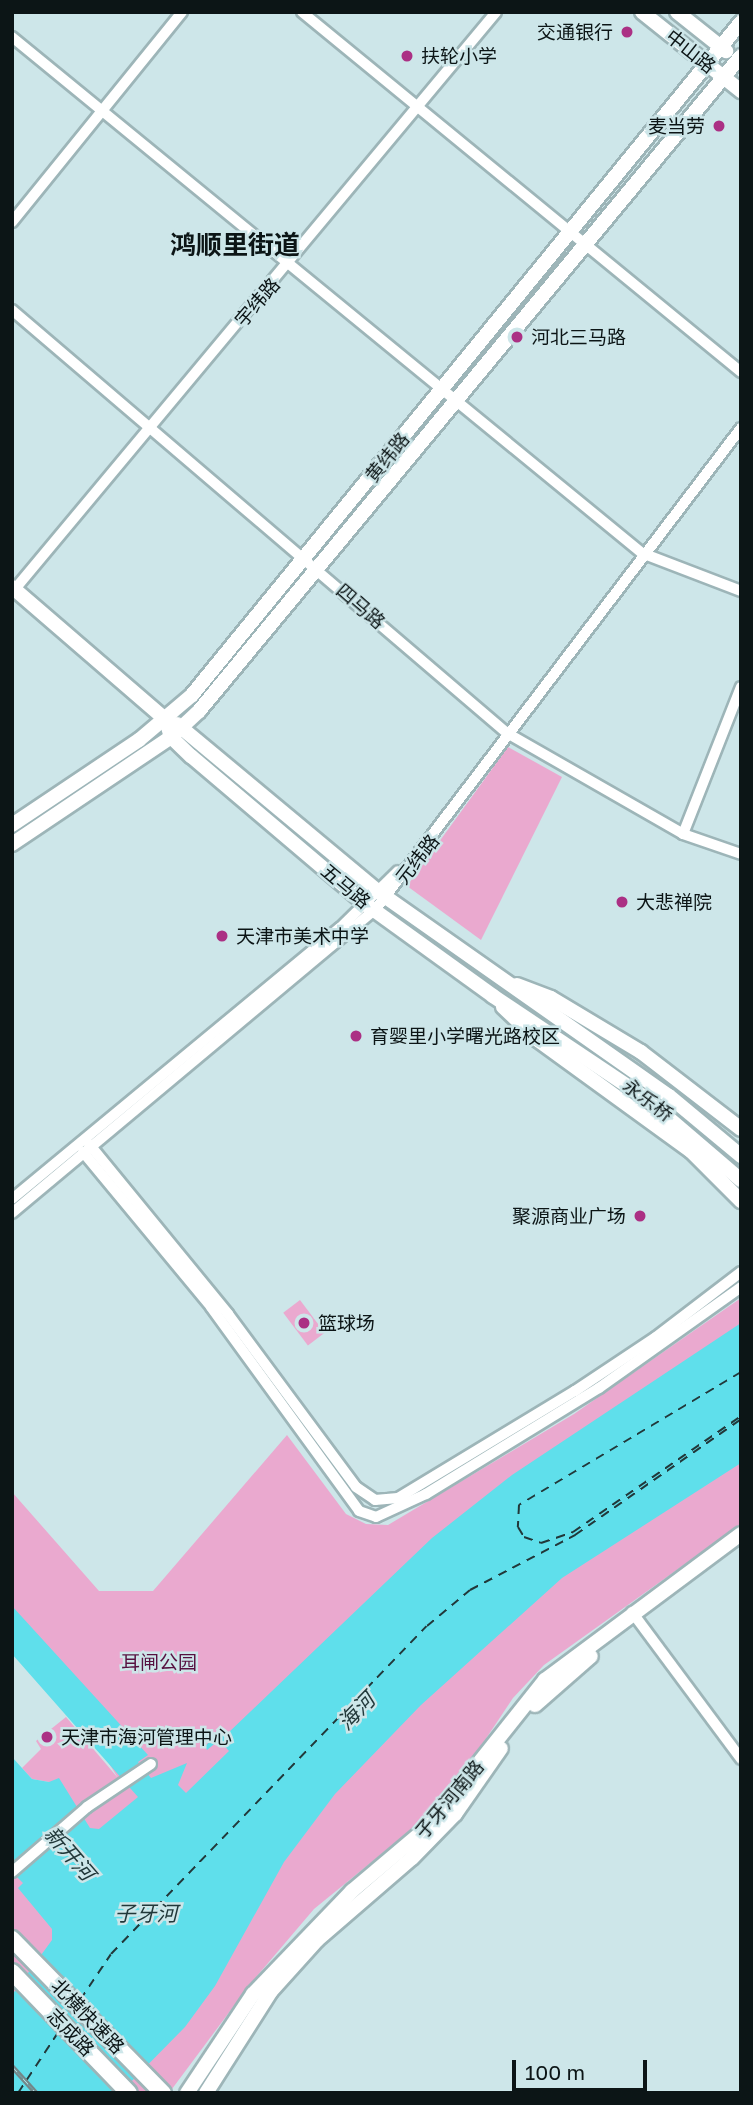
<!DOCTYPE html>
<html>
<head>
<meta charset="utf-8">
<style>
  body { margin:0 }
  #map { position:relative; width:753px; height:2105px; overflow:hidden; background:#cde6e9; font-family:"Golos Text","Noto Sans SC",sans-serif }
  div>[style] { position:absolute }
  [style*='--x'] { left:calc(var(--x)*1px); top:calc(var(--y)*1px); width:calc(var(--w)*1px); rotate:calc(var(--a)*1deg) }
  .green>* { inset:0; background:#eaa9cf; transform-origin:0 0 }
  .water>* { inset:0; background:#5fdfeb }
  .ferry>* { height:2px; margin-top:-1px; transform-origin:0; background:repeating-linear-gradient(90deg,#21383a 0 9px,transparent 0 16px) }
  .roads { filter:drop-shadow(2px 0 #9db5b8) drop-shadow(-2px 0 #9db5b8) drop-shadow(0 2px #9db5b8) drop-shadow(0 -2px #9db5b8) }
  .minor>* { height:10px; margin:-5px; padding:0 5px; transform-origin:5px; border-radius:5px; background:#fff }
  .major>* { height:14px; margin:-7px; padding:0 7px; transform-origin:7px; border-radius:7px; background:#fff }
  .highway>* { height:16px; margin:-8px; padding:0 8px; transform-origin:8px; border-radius:8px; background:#fff }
  .rail>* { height:5px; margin-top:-2.5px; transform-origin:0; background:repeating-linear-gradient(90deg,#cde6e9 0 8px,#748688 0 16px); box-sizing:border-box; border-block:2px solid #748688 }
  .dots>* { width:19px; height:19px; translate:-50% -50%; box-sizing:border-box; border:4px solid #cde6e9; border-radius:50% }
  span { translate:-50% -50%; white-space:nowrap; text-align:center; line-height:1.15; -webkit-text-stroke:5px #cde6e9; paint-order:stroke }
  .poi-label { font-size:19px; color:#0c1516 }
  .right { translate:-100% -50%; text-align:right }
  .left { translate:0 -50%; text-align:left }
  .street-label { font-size:19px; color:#0c1516 }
  .park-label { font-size:19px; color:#571141 }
  .water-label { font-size:21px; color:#21383a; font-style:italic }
  .district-label { font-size:26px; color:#0c1516; font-weight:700 }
  .frame { position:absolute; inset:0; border:14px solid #0c1516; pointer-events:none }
  .scale { position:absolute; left:512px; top:2060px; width:135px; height:32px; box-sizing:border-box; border:4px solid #0c1516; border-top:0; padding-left:9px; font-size:21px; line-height:24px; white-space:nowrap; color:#0c1516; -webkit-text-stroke:5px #cde6e9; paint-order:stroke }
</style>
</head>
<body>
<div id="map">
  <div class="green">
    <i style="clip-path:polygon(508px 747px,562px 777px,481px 940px,407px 886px)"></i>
    <i style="clip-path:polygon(741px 1298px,741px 1524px,544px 1665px,513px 1698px,471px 1761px,417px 1825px,314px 1909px,251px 1983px,169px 2093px,49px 2093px,12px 2053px,12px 1865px,49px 1782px,32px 1779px,22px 1768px,41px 1749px,36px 1741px,66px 1717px,118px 1778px,12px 1607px,12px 1492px,99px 1591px,153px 1591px,287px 1435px,346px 1514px,366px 1524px,388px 1525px,574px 1414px)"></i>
    <i style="left:300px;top:1300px;width:41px;height:21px;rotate:53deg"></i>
  </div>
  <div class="water">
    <i style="clip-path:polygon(741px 1323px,741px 1463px,562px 1578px,421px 1705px,335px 1794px,284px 1862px,215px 1986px,185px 2027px,120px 2093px,12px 2093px,12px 1995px,52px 1940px,52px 1929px,18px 1888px,23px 1883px,12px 1872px,12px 1757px,32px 1779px,49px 1782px,59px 1778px,90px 1828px,99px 1829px,138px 1797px,12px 1654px,12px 1606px,148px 1755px,138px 1762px,151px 1778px,187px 1763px,178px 1785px,186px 1793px,229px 1751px,219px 1740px,207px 1750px,205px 1746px,217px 1735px,227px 1734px,432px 1538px,512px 1475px)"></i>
  </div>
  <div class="ferry">
    <i style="--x:741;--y:1372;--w:259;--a:149.1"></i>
    <i style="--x:519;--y:1505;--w:22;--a:93"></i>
    <i style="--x:518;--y:1527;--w:12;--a:59"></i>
    <i style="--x:524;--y:1537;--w:18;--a:19"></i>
    <i style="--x:541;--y:1543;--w:34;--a:-19"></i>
    <i style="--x:573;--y:1532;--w:204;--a:-34.6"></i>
    <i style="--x:80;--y:2000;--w:55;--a:-56"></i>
    <i style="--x:111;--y:1954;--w:455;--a:-46.1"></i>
    <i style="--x:427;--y:1626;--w:56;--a:-39.9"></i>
    <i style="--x:470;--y:1590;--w:119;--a:-27.6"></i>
    <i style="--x:575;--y:1535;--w:203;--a:-34.9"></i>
    <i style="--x:18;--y:2093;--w:74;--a:-56.5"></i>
  </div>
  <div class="roads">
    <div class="minor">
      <i style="--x:302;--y:12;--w:568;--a:39.35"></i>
      <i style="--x:12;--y:37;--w:814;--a:39.32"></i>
      <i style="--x:642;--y:553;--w:106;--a:21"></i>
      <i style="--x:12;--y:222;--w:270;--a:-51"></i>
      <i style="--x:12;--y:310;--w:651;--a:40.52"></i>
      <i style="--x:507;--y:733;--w:203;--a:29.8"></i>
      <i style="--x:683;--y:834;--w:61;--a:19"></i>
      <i style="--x:15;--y:589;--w:751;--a:-50.18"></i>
      <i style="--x:683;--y:834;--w:158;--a:-68.5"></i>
      <i style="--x:89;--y:1144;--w:220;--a:50.7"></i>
      <i style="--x:228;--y:1314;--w:215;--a:53.5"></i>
      <i style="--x:356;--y:1487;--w:23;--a:34"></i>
      <i style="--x:375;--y:1500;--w:23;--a:-5"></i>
      <i style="--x:398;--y:1498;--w:207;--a:-31.2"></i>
      <i style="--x:575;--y:1391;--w:97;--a:-33.7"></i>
      <i style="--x:656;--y:1337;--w:107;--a:-37.4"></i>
      <i style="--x:83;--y:1152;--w:201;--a:50.4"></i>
      <i style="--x:211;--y:1307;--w:252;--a:54"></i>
      <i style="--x:359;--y:1511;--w:18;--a:19"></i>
      <i style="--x:376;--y:1517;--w:55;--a:-24.7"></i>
      <i style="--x:426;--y:1494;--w:203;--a:-31.5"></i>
      <i style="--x:599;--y:1388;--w:174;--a:-35.4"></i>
      <i style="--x:12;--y:1199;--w:425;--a:-39.6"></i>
      <i style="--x:340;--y:928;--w:81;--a:-44.5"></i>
      <i style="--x:12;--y:1213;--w:473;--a:-39.9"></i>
      <i style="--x:375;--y:910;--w:605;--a:-52.79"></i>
      <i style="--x:632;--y:1612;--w:183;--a:53.4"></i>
      <i style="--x:12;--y:1872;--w:99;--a:-40.9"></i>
      <i style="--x:87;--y:1807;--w:77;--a:-33.9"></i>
    </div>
    <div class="major">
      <i style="--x:642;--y:12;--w:127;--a:38.6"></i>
      <i style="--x:677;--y:12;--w:63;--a:38.5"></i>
      <i style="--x:12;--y:587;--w:203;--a:40.8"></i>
      <i style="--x:166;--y:720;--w:18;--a:74"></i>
      <i style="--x:171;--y:737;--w:28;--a:44"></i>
      <i style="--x:191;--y:756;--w:231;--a:40.3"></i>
      <i style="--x:367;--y:905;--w:155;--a:35.8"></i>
      <i style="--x:493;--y:996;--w:182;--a:33.8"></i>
      <i style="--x:644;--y:1097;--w:128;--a:40.6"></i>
      <i style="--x:177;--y:724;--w:264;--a:39.8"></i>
      <i style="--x:380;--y:893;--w:353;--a:35.1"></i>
      <i style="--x:669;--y:1096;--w:94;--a:39.8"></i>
      <i style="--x:12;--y:825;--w:153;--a:-33.8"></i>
      <i style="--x:139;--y:740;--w:70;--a:-40.3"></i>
      <i style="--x:192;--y:695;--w:869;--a:-50.79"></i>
      <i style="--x:12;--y:844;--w:192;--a:-33.9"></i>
      <i style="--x:171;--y:737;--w:38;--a:-43"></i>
      <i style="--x:199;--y:711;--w:850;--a:-50.39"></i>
      <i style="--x:517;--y:985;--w:36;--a:21"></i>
      <i style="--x:551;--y:998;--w:105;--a:31"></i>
      <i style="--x:641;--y:1052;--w:126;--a:37.6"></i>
      <i style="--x:503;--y:1007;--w:48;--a:43.3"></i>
      <i style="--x:538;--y:1040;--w:189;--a:36"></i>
      <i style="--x:691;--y:1151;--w:71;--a:45"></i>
      <i style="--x:535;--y:1705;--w:74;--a:-41.2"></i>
      <i style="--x:187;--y:2093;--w:119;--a:-56.3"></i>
      <i style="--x:253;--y:1994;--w:143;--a:-46.1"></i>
      <i style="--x:352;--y:1891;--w:99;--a:-40.1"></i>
      <i style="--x:428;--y:1827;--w:188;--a:-51.5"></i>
      <i style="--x:545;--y:1680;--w:244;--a:-36.7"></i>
      <i style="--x:206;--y:2093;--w:121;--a:-57.5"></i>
      <i style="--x:271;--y:1991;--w:69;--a:-48"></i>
      <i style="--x:317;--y:1940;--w:125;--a:-40.8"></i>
      <i style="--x:412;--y:1858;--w:62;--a:-45.7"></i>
      <i style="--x:455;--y:1814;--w:80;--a:-55.1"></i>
    </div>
    <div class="highway">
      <i style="--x:12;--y:1939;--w:216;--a:45.6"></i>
      <i style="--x:12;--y:1972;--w:168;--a:46"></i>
    </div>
  </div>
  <div class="rail">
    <i style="--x:12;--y:2066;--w:36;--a:48"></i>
  </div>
  <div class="dots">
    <i style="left:627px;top:32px;background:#ab3084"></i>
    <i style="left:407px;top:56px;background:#ab3084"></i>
    <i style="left:719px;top:126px;background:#ab3084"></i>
    <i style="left:517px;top:337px;background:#ab3084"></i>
    <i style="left:622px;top:902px;background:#ab3084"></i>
    <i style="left:222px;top:936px;background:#ab3084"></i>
    <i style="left:356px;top:1036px;background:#ab3084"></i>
    <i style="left:640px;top:1216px;background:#ab3084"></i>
    <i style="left:304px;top:1323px;background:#ab3084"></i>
    <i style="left:47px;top:1737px;background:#ab3084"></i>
  </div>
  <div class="poi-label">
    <span class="right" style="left:613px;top:32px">交通银行</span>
    <span class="left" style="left:421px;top:56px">扶轮小学</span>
    <span class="right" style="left:705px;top:126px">麦当劳</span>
    <span class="left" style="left:531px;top:337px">河北三马路</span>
    <span class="left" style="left:636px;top:902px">大悲禅院</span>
    <span class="left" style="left:236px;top:936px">天津市美术中学</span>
    <span class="left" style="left:370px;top:1036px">育婴里小学曙光路校区</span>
    <span class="right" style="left:626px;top:1216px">聚源商业广场</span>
    <span class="left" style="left:318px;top:1323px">篮球场</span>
    <span class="left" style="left:61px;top:1737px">天津市海河管理中心</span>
  </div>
  <div class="street-label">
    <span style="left:691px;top:51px;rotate:38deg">中山路</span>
    <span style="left:257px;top:302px;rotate:-49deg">宇纬路</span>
    <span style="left:387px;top:457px;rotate:-51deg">黄纬路</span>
    <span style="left:361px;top:606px;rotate:41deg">四马路</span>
    <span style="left:417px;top:859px;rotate:-52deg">元纬路</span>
    <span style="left:346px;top:886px;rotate:40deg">五马路</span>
    <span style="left:648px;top:1100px;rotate:37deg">永乐桥</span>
    <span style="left:449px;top:1799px;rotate:-50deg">子牙河南路</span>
    <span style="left:88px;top:2016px;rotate:46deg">北横快速路</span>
    <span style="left:71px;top:2032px;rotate:46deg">志成路</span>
  </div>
  <div class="park-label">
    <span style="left:159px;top:1662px">耳闸公园</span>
  </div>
  <div class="water-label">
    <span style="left:356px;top:1711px;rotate:-46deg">海河</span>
    <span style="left:70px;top:1853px;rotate:49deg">新开河</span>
    <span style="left:146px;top:1913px">子牙河</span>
  </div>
  <div class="district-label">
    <span style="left:235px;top:245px">鸿顺里街道</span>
  </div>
  <div class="frame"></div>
  <div class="scale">100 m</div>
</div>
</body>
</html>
